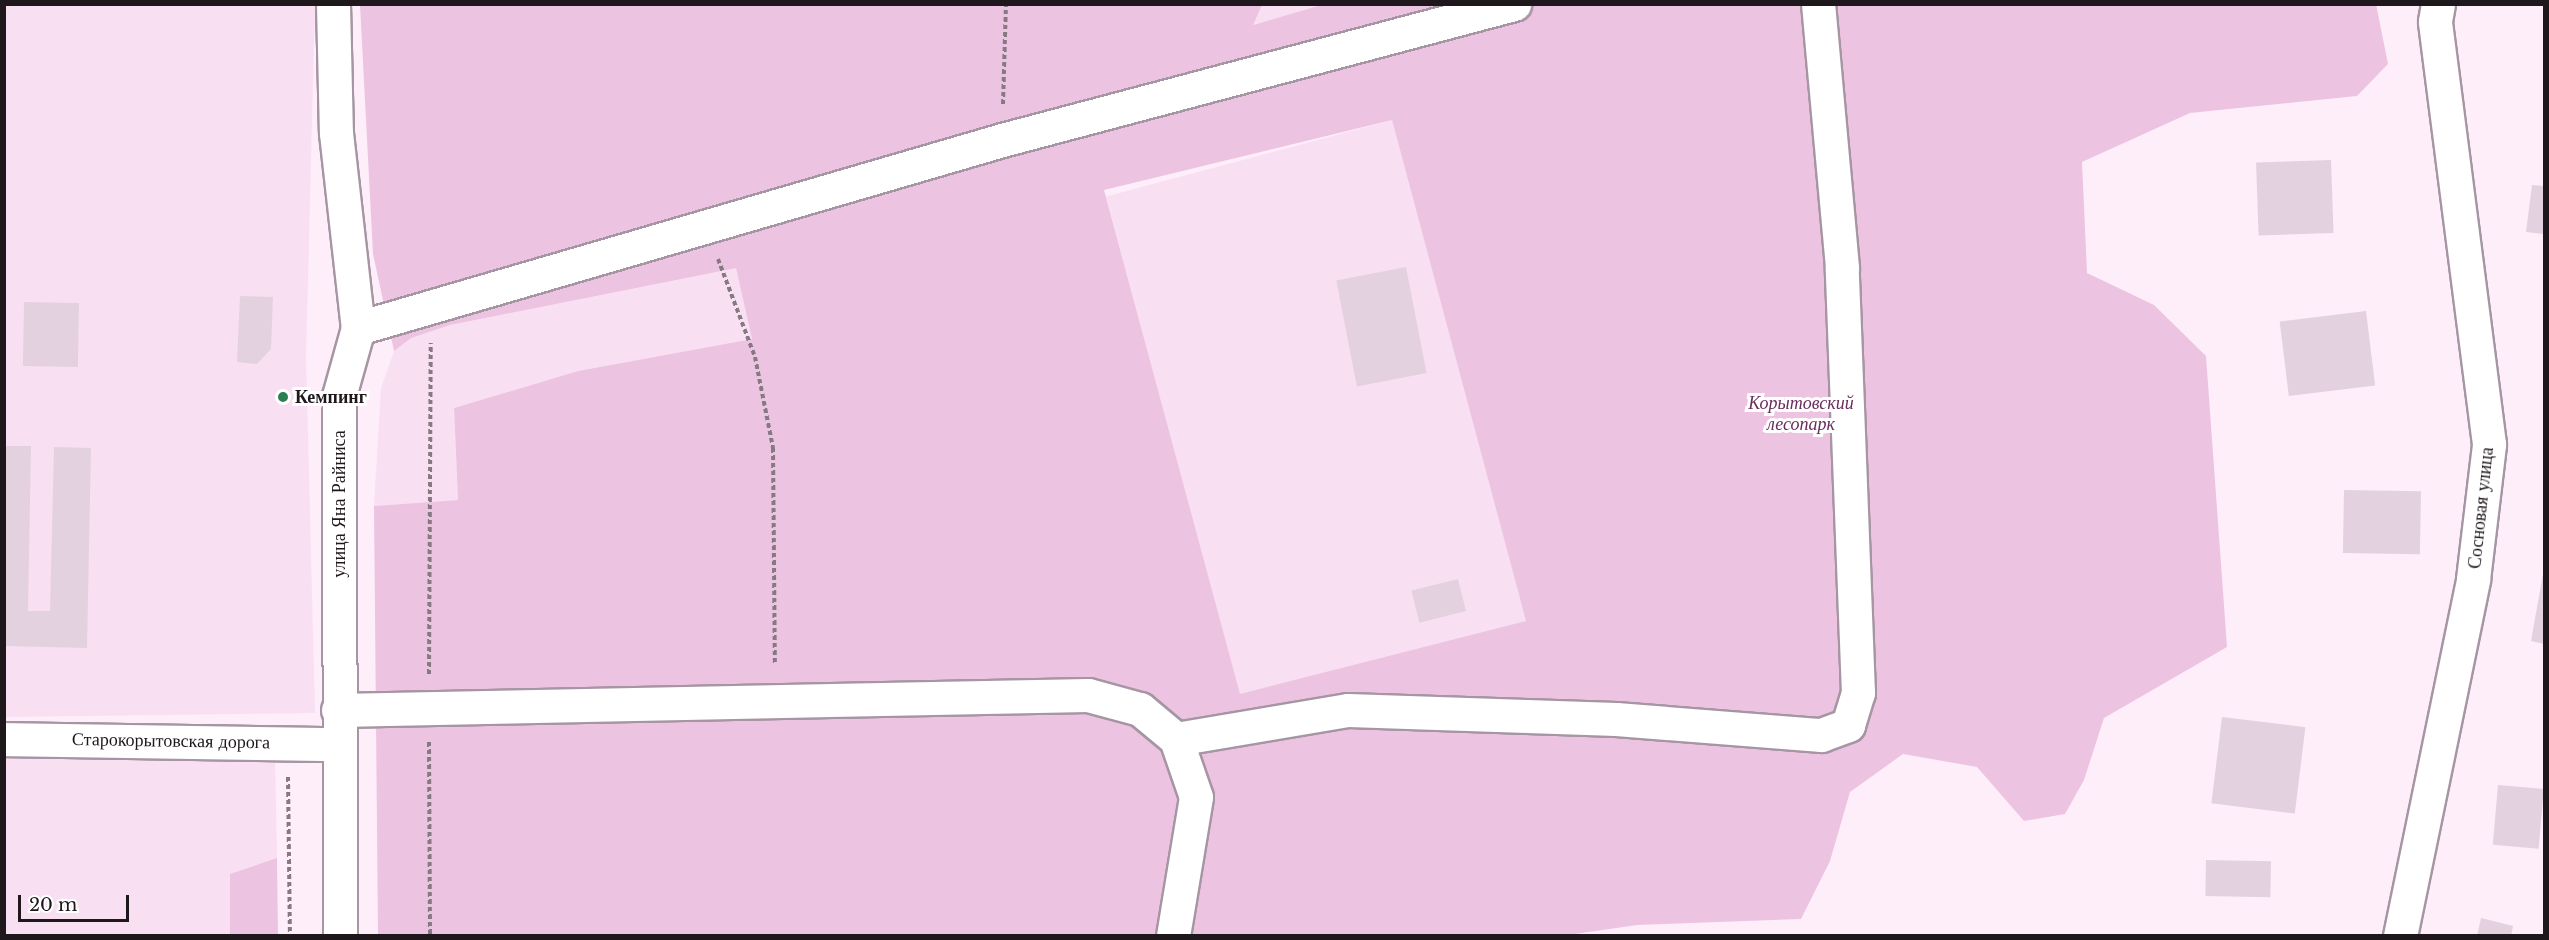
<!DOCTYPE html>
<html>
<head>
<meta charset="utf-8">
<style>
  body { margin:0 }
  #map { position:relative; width:2549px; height:940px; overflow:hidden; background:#feeef9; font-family:"Libre Baskerville",serif }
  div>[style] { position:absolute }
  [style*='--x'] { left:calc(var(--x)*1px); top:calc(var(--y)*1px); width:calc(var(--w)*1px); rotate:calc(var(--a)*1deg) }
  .built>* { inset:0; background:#f9dff2; transform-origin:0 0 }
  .green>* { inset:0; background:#edc3e2 }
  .building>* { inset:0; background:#e4d1df; transform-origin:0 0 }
  .path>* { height:4px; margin-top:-2px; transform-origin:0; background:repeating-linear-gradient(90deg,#857a82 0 4.5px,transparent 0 7.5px) }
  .roads { filter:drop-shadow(2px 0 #a695a2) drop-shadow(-2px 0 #a695a2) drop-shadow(0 2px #a695a2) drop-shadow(0 -2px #a695a2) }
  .minor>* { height:33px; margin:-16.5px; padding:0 16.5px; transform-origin:16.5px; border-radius:16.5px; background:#fff }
  .dots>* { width:16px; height:16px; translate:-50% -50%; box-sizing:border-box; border:3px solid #fff; border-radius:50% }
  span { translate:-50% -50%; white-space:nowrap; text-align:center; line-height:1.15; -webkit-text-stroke:6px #fff; paint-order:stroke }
  .poi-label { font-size:18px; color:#1e171c; font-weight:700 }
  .left { translate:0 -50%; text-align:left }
  .park-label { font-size:18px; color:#692d5d; font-style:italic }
  .street-label { font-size:18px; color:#1e171c }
  .frame { position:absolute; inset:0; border:6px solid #1e171c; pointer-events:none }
  .scale { position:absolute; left:18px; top:895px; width:111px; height:27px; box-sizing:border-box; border:3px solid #1e171c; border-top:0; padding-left:8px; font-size:18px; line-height:21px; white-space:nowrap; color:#1e171c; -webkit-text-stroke:4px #fff; paint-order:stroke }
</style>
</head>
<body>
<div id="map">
  <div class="built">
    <i style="clip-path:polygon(4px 5px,315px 5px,306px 357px,315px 713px,5px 717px)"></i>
    <i style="clip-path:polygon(1262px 5px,1325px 5px,1252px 25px)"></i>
    <i style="left:1392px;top:120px;width:519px;height:296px;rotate:75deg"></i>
    <i style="clip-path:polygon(736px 267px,752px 339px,578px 371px,454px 408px,458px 500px,374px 506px,381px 388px,394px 351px,410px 338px,450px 325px)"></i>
    <i style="clip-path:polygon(5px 756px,275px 759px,277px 858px,230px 874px,230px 935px,5px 936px)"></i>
  </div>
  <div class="green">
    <i style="clip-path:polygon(evenodd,1325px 4px,2376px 4px,2388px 64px,2357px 96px,2190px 113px,2082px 162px,2087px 273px,2154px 305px,2206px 356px,2227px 647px,2104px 718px,2084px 780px,2065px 814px,2024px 821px,1977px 767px,1903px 754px,1850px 792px,1830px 861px,1801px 919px,1637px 925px,1561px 936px,378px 936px,374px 506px,458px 500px,454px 408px,578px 371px,752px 339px,736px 268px,450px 325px,411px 338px,394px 351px,373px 254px,360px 5px,1262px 5px,1253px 25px,1325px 4px,1392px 120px,1526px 621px,1240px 694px,1104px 190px,1392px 120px)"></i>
    <i style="clip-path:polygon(277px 858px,278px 935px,230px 935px,230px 874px)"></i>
  </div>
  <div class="building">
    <i style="left:2331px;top:160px;width:73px;height:75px;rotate:88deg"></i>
    <i style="clip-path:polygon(2532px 185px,2544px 186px,2544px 234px,2526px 232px)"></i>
    <i style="left:1406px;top:267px;width:108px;height:71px;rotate:79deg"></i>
    <i style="clip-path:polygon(240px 296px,273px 297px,271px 349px,257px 364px,237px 362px)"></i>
    <i style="left:24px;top:302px;width:55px;height:64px;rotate:1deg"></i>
    <i style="left:2366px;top:311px;width:75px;height:87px;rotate:83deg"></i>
    <i style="clip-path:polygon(4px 446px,31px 446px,28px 611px,50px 611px,54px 447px,91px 448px,87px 648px,4px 646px)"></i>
    <i style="left:2344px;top:490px;width:77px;height:63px;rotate:1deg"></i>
    <i style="clip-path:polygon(2543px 574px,2544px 574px,2544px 644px,2531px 641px)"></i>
    <i style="left:1458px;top:579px;width:33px;height:48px;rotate:76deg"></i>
    <i style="left:2222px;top:717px;width:84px;height:87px;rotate:7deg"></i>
    <i style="left:2498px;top:785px;width:46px;height:60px;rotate:5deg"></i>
    <i style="left:2206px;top:860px;width:65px;height:36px;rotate:1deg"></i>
    <i style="clip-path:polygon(2481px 918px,2513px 926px,2511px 936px,2477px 936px)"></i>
  </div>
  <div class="path">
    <i style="--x:1003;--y:104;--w:100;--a:-88.3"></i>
    <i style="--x:718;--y:259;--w:105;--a:69.3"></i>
    <i style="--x:755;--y:357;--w:93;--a:78.8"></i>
    <i style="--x:773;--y:448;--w:217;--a:89.5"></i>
    <i style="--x:429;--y:674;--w:331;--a:-89.7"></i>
    <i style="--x:429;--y:742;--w:194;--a:89.7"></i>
    <i style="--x:288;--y:777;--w:159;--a:89.3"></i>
  </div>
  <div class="roads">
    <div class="minor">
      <i style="--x:333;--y:4;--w:129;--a:88.7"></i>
      <i style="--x:336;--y:133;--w:196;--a:83.6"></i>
      <i style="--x:358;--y:328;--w:71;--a:105.6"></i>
      <i style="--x:339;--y:396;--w:540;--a:89.89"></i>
      <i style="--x:358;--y:328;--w:671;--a:-16.27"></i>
      <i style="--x:1002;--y:140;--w:530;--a:-14.88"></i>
      <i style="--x:338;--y:710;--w:750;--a:-1.15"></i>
      <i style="--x:1088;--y:695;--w:54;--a:15.1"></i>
      <i style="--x:1140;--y:709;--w:47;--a:39.8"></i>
      <i style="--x:1176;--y:739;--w:61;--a:71"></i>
      <i style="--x:1196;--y:797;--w:141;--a:99.4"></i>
      <i style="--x:4;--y:739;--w:334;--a:0.9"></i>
      <i style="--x:1176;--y:739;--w:174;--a:-9.6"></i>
      <i style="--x:1348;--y:710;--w:268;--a:1.9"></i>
      <i style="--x:1616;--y:719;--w:206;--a:4.5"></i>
      <i style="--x:1821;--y:735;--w:29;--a:-20"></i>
      <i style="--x:1848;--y:725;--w:34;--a:-73"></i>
      <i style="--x:1858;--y:693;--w:426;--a:-92.2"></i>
      <i style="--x:1842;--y:267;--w:264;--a:-95.2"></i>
      <i style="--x:2400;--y:936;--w:364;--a:-78.4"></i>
      <i style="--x:2473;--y:579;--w:136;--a:-83.2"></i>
      <i style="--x:2489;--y:444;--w:426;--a:-97.3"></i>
      <i style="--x:2435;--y:21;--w:17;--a:-80"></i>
    </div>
  </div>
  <div class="dots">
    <i style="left:283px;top:397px;background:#2b7e50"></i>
  </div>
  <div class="poi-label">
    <span class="left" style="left:295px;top:397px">Кемпинг</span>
  </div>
  <div class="park-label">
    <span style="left:1801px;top:414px">Корытовский<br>лесопарк</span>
  </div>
  <div class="street-label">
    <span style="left:339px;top:504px;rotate:-90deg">улица Яна Райниса</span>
    <span style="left:2481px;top:508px;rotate:-84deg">Сосновая улица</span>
    <span style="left:171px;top:741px;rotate:1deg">Старокорытовская дорога</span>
  </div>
  <div class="frame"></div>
  <div class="scale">20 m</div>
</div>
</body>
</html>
